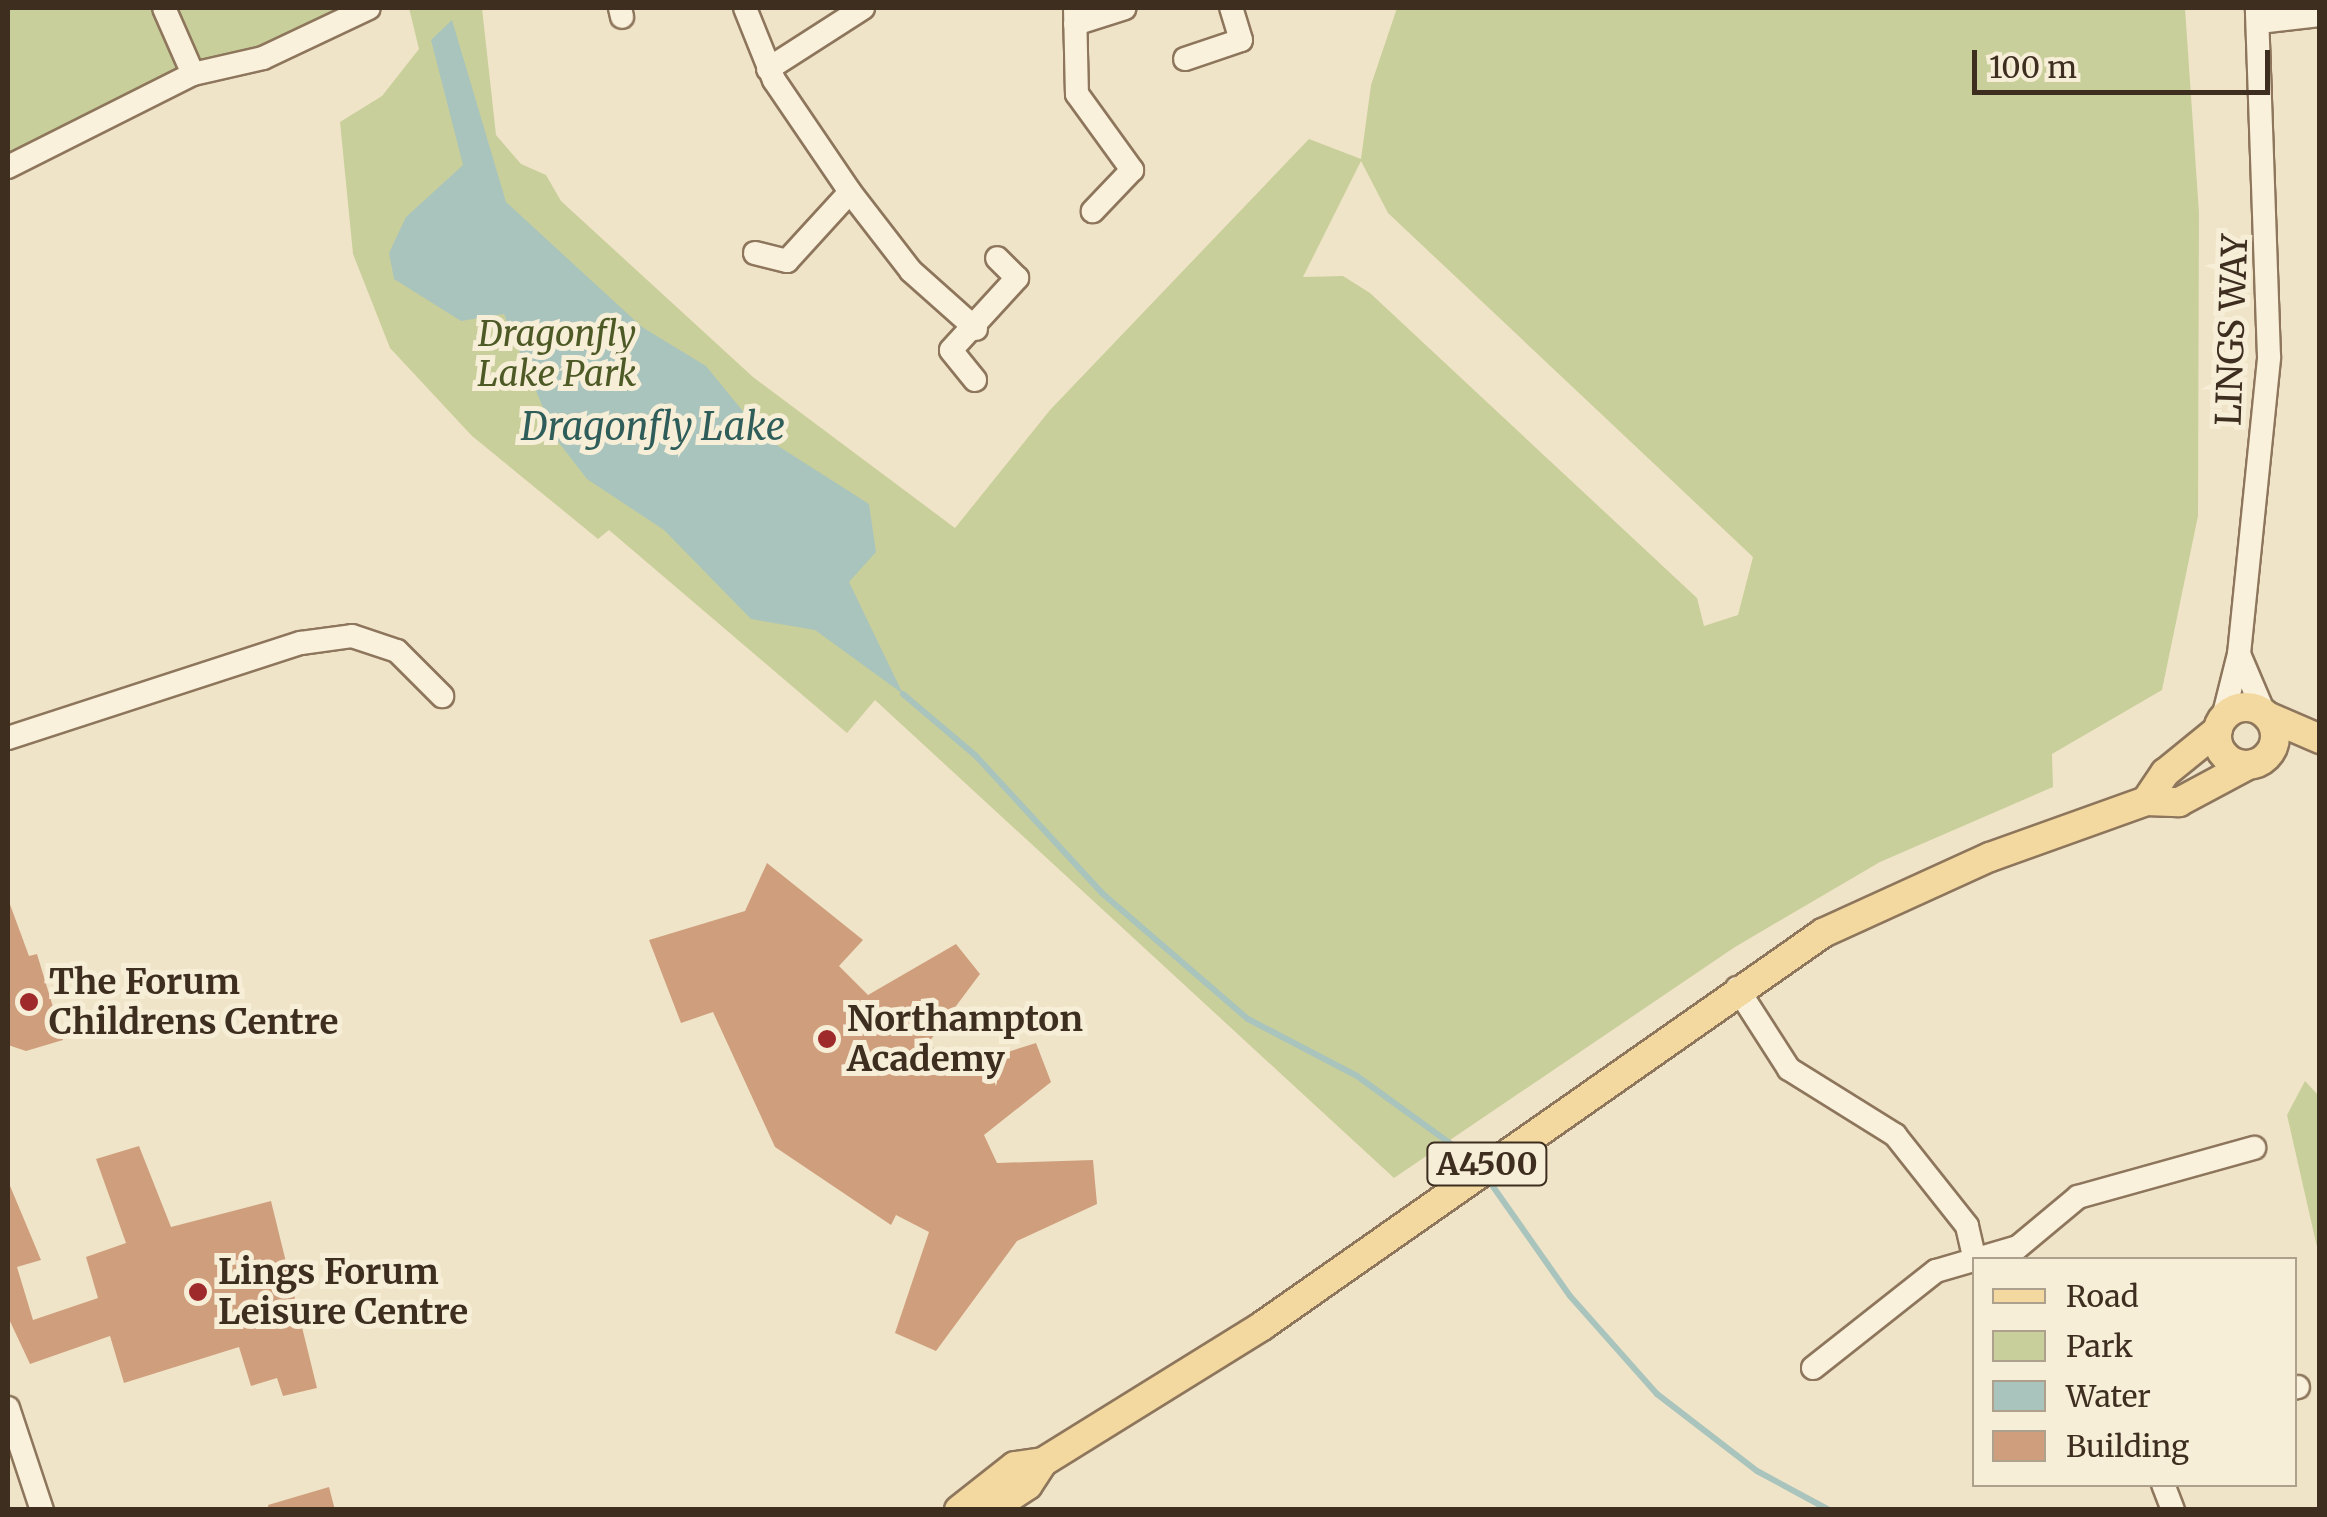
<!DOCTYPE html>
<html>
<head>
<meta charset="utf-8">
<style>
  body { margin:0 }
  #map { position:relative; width:2327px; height:1517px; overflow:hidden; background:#f0e4c8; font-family:Merriweather,serif }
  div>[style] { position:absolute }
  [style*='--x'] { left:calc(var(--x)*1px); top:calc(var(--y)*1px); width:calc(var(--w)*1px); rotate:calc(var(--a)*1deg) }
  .green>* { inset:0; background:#c9cf9b }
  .water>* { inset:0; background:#a9c4bc }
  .stream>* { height:6px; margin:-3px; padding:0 3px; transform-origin:3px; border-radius:3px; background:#a9c4bc }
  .building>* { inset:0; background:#cf9f7d }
  .roads { filter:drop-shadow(2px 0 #8d765c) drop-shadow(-2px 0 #8d765c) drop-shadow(0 2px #8d765c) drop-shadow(0 -2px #8d765c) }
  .minor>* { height:22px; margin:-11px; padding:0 11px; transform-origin:11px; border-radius:11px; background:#faf1dc }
  .major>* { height:28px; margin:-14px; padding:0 14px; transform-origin:14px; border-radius:14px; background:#f3d9a0 }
  .major>.ring { margin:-14px; padding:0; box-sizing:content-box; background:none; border:28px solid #f3d9a0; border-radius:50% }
  .dots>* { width:28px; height:28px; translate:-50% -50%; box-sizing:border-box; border:5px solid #f7eed8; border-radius:50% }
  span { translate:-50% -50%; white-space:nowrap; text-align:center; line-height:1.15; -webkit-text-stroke:10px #f7eed8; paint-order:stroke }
  .shield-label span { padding:2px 8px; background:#f7eed8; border:2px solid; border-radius:8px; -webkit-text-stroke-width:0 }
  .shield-label { font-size:32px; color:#3d2e20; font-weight:700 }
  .street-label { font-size:35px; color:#3d2e20 }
  .park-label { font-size:35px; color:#4d5a26; font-style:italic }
  .poi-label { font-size:35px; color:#3d2e20; font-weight:700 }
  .left { translate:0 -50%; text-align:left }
  .water-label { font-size:38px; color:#2f5d5a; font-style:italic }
  .frame { position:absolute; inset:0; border:10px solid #3d2e20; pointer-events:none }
  .legend { position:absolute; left:1972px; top:1257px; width:325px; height:230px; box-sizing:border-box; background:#f7eed8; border:2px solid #ada18e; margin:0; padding:12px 18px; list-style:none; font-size:30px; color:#3d2e20 }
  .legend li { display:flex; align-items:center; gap:20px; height:50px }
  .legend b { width:50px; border:2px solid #ada18e }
  .scale { position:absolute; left:1972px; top:50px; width:298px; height:45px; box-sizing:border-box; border:5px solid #3d2e20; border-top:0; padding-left:12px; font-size:30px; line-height:35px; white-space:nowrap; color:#3d2e20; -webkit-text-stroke:8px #f7eed8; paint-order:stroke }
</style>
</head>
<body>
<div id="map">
  <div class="green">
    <i style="clip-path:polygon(8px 8px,369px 8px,193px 74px,8px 167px)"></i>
    <i style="clip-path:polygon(evenodd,409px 8px,482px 8px,496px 135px,521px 164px,546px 175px,561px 201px,753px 377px,955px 528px,1050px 410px,1309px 139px,1361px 159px,1371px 85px,1397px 8px,2185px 8px,2199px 213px,2198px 516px,2162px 690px,2052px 754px,2053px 787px,1880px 862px,1735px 947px,1394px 1178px,875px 700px,847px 733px,609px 530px,598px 539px,472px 436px,390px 348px,353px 254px,340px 122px,382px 96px,419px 49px,409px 8px,1361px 161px,1388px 213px,1753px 557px,1738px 615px,1704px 626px,1697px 598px,1370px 293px,1343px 276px,1303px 277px,1361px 161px)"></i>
    <i style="clip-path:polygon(2305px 1081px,2319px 1096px,2319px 1256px,2287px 1115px)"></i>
  </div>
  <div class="water">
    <i style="clip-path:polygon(452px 20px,506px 202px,642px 327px,706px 366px,764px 437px,869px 504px,876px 552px,849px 582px,903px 694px,815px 630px,751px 619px,664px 530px,587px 479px,556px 439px,504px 314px,461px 321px,394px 279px,389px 253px,406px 217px,463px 165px,431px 40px)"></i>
  </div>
  <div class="stream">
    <i style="--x:903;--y:694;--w:96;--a:40.3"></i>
    <i style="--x:976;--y:756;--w:188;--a:47.4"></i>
    <i style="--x:1103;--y:894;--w:191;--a:40.8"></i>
    <i style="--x:1248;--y:1019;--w:123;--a:27.6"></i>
    <i style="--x:1357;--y:1076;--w:148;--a:35.9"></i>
    <i style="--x:1487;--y:1178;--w:144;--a:54.9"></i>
    <i style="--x:1570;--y:1296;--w:131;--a:48.4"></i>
    <i style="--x:1657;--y:1394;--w:126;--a:37.6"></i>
    <i style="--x:1757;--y:1471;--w:82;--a:28.4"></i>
  </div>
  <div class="building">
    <i style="clip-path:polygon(767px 863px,863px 940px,839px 966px,868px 995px,956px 944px,980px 974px,929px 1042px,951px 1070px,1036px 1043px,1051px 1082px,984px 1135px,997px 1163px,1093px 1160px,1097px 1204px,1017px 1241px,936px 1351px,895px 1333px,929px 1232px,896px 1215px,891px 1225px,775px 1147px,713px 1012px,681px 1023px,649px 940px,745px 911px)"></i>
    <i style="clip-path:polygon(8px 899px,29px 956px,37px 954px,63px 1040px,26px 1051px,8px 1045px)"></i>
    <i style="clip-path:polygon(139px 1146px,171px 1227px,271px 1201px,317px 1388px,283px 1396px,277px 1378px,251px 1386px,239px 1347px,124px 1383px,110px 1336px,30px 1364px,8px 1317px,8px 1181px,41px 1260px,17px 1267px,33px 1320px,98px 1298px,86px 1257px,126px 1243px,96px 1159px)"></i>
    <i style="clip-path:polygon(329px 1487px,335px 1510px,269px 1510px,268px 1505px)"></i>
  </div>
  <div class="roads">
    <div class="minor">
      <i style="--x:164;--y:8;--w:72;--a:66.3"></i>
      <i style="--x:620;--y:8;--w:9;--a:77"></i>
      <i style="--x:745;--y:8;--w:78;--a:68.1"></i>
      <i style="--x:774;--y:80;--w:135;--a:55.8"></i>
      <i style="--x:850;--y:192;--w:100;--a:52.3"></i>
      <i style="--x:911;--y:271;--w:87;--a:41.7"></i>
      <i style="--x:1075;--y:8;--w:86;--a:88.7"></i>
      <i style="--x:1077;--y:94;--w:94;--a:54.1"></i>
      <i style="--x:1132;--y:170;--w:57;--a:133.6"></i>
      <i style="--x:2259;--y:22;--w:61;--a:-6.5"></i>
      <i style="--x:1075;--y:24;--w:52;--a:-17.7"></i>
      <i style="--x:1185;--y:59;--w:59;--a:-18.7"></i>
      <i style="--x:1241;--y:40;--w:34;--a:-107"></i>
      <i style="--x:768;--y:69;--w:113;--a:-32.7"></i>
      <i style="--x:8;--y:167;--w:207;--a:-26.7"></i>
      <i style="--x:193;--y:74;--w:72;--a:-12.9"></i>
      <i style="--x:263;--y:58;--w:117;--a:-25.3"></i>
      <i style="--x:755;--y:253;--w:33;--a:14"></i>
      <i style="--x:787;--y:261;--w:93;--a:-47.6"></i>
      <i style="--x:975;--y:380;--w:38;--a:-129"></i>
      <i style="--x:951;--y:350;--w:98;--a:-47.5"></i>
      <i style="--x:1017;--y:278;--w:28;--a:-135"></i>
      <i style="--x:2239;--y:654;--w:64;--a:67"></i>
      <i style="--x:2222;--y:722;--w:70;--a:-76"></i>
      <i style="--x:2239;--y:654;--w:299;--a:-84.2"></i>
      <i style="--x:2269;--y:357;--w:349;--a:-92"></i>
      <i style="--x:8;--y:738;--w:308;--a:-18"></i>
      <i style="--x:301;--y:643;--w:51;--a:-7.8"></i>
      <i style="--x:352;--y:636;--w:47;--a:18.4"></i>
      <i style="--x:397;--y:651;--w:64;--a:45"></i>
      <i style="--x:1737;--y:988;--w:96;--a:57.3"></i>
      <i style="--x:1789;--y:1069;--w:125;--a:31.9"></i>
      <i style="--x:1895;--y:1135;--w:116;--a:51.6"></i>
      <i style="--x:1967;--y:1226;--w:35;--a:77"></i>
      <i style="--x:1813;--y:1368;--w:157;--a:-38.3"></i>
      <i style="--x:1936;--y:1271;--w:85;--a:-16.3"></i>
      <i style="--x:2018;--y:1247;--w:78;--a:-39.8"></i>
      <i style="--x:2078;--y:1197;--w:183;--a:-15.6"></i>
      <i style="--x:2294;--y:1388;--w:4;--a:-14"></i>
      <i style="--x:8;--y:1408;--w:108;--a:71.6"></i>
      <i style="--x:2163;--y:1484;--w:28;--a:69"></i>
    </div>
    <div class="major">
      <i class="ring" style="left:2217px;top:707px;width:30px;height:30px"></i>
      <i style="--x:2269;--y:717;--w:56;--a:23.3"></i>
      <i style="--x:2146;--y:801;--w:34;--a:-56"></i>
      <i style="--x:2165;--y:773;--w:68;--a:-39.1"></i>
      <i style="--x:959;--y:1510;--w:71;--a:-38.2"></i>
      <i style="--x:1015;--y:1466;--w:28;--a:-8"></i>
      <i style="--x:1043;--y:1462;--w:258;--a:-31.8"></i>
      <i style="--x:1262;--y:1326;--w:685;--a:-35.01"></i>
      <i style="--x:1823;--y:933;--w:183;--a:-24.5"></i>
      <i style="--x:1990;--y:857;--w:166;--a:-19.7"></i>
      <i style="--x:2146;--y:801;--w:33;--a:2"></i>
      <i style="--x:2179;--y:802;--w:78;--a:-28.2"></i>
      <i style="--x:990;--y:1510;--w:45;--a:-33.3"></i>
      <i style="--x:1028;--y:1485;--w:27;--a:-57"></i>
    </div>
  </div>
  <div class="dots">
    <i style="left:29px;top:1002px;background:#9e2a2b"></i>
    <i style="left:827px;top:1039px;background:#9e2a2b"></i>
    <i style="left:198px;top:1292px;background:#9e2a2b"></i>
  </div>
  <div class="shield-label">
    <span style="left:1487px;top:1164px">A4500</span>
  </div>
  <div class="street-label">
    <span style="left:2232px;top:330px;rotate:-88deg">LINGS WAY</span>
  </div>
  <div class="park-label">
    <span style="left:557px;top:354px">Dragonfly<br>Lake Park</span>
  </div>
  <div class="poi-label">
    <span class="left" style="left:49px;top:1002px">The Forum<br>Childrens Centre</span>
    <span class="left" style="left:847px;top:1039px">Northampton<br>Academy</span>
    <span class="left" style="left:218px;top:1292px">Lings Forum<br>Leisure Centre</span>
  </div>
  <div class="water-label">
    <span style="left:653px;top:427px">Dragonfly Lake</span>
  </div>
  <div class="frame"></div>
  <ul class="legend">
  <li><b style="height:12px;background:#f3d9a0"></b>Road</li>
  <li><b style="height:28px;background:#c9cf9b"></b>Park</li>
  <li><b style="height:28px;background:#a9c4bc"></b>Water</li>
  <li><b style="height:28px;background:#cf9f7d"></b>Building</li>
  </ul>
  <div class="scale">100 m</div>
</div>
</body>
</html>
